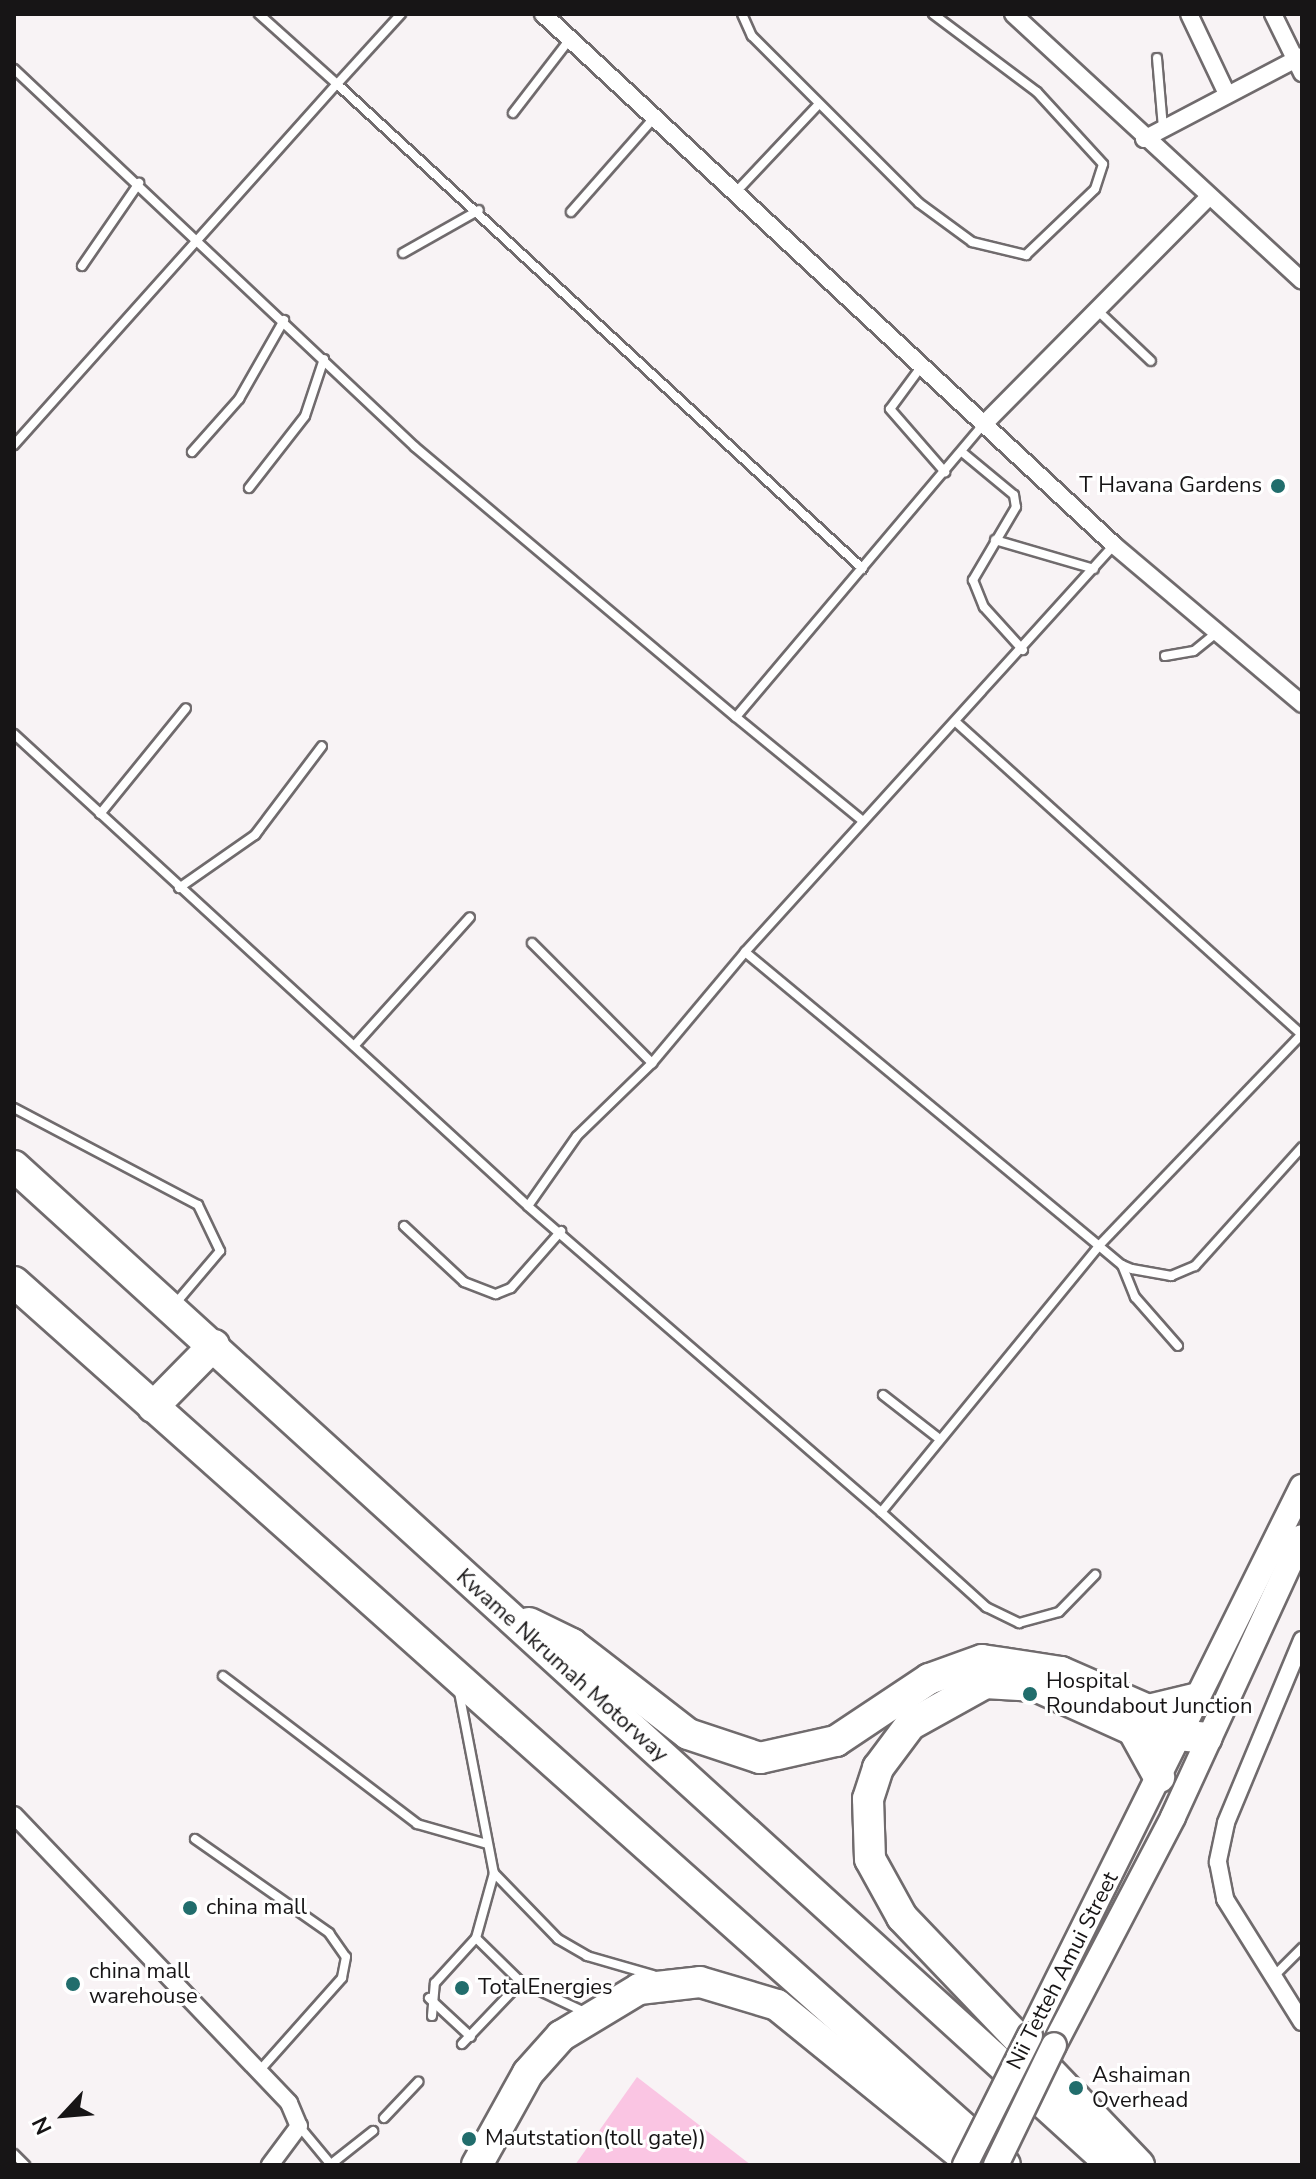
<!DOCTYPE html>
<html>
<head>
<meta charset="utf-8">
<style>
  body { margin:0 }
  #map { position:relative; width:1316px; height:2179px; overflow:hidden; background:#f8f3f5; font-family:"Nunito Sans",sans-serif }
  div>[style] { position:absolute }
  [style*='--x'] { left:calc(var(--x)*1px); top:calc(var(--y)*1px); width:calc(var(--w)*1px); rotate:calc(var(--a)*1deg) }
  .green>* { inset:0; background:#fac5e3 }
  .roads { filter:drop-shadow(2px 0 #706b6d) drop-shadow(-2px 0 #706b6d) drop-shadow(0 2px #706b6d) drop-shadow(0 -2px #706b6d) }
  .lane>* { height:8px; margin:-4px; padding:0 4px; transform-origin:4px; border-radius:4px; background:#fff }
  .street>* { height:16px; margin:-8px; padding:0 8px; transform-origin:8px; border-radius:8px; background:#fff }
  .secondary>* { height:24px; margin:-12px; padding:0 12px; transform-origin:12px; border-radius:12px; background:#fff }
  .highway>* { height:30px; margin:-15px; padding:0 15px; transform-origin:15px; border-radius:15px; background:#fff }
  .bridges { filter:drop-shadow(2px 0 #706b6d) drop-shadow(-2px 0 #706b6d) drop-shadow(0 2px #706b6d) drop-shadow(0 -2px #706b6d) }
  .secondary-bridge>* { height:24px; margin:-12px; padding:0 12px; transform-origin:12px; border-radius:12px; background:#fff }
  .dots>* { width:22px; height:22px; translate:-50% -50%; box-sizing:border-box; border:4px solid #fff; border-radius:50% }
  span { translate:-50% -50%; white-space:nowrap; text-align:center; line-height:1.15; -webkit-text-stroke:6px #fff; paint-order:stroke }
  .poi-label { font-size:22px; color:#171516 }
  .right { translate:-100% -50%; text-align:right }
  .left { translate:0 -50%; text-align:left }
  .street-label { font-size:22px; color:#171516 }
  .frame { position:absolute; inset:0; border:16px solid #171516; pointer-events:none }
  .north { position:absolute; left:24px; top:2075px; width:80px; height:80px; -webkit-text-stroke:6px #fff; paint-order:stroke; rotate:244deg; font-size:22px; font-weight:700; line-height:32px; text-align:center; color:#171516 }
  .north::after { content:''; display:block; margin:auto; width:28px; height:36px; background:#171516; clip-path:polygon(50% 0,100% 100%,50% 72%,0 100%) }
</style>
</head>
<body>
<div id="map">
  <div class="green">
    <i style="clip-path:polygon(637px 2077px,751px 2165px,575px 2165px)"></i>
  </div>
  <div class="roads">
    <div class="lane">
      <i style="--x:401;--y:14;--w:95;--a:132.4"></i>
      <i style="--x:337;--y:84;--w:715;--a:42.68"></i>
      <i style="--x:742;--y:14;--w:24;--a:66"></i>
      <i style="--x:752;--y:36;--w:236;--a:45"></i>
      <i style="--x:919;--y:203;--w:66;--a:36.3"></i>
      <i style="--x:972;--y:242;--w:56;--a:13.5"></i>
      <i style="--x:1026;--y:255;--w:95;--a:-43.7"></i>
      <i style="--x:1095;--y:189;--w:26;--a:-72"></i>
      <i style="--x:1103;--y:164;--w:98;--a:-132.5"></i>
      <i style="--x:1037;--y:92;--w:130;--a:-143.1"></i>
      <i style="--x:1157;--y:58;--w:70;--a:85.1"></i>
      <i style="--x:14;--y:69;--w:551;--a:43.31"></i>
      <i style="--x:415;--y:447;--w:419;--a:40.1"></i>
      <i style="--x:513;--y:113;--w:93;--a:-52.4"></i>
      <i style="--x:735;--y:193;--w:121;--a:-46.7"></i>
      <i style="--x:571;--y:212;--w:125;--a:-48.6"></i>
      <i style="--x:403;--y:253;--w:87;--a:-29.5"></i>
      <i style="--x:82;--y:266;--w:101;--a:-55.5"></i>
      <i style="--x:1097;--y:310;--w:74;--a:43.4"></i>
      <i style="--x:921;--y:367;--w:52;--a:126.4"></i>
      <i style="--x:890;--y:409;--w:84;--a:48.9"></i>
      <i style="--x:14;--y:445;--w:484;--a:-48.2"></i>
      <i style="--x:337;--y:84;--w:105;--a:-138.1"></i>
      <i style="--x:192;--y:452;--w:71;--a:-48.4"></i>
      <i style="--x:239;--y:399;--w:91;--a:-60.3"></i>
      <i style="--x:962;--y:452;--w:67;--a:39.6"></i>
      <i style="--x:1014;--y:495;--w:12;--a:81"></i>
      <i style="--x:1016;--y:507;--w:85;--a:120.5"></i>
      <i style="--x:973;--y:580;--w:29;--a:68"></i>
      <i style="--x:984;--y:607;--w:58;--a:47.8"></i>
      <i style="--x:249;--y:488;--w:91;--a:-52.1"></i>
      <i style="--x:305;--y:416;--w:60;--a:-71.6"></i>
      <i style="--x:995;--y:540;--w:103;--a:16.3"></i>
      <i style="--x:1165;--y:656;--w:29;--a:-10"></i>
      <i style="--x:1194;--y:651;--w:26;--a:-39"></i>
      <i style="--x:958;--y:724;--w:464;--a:42.1"></i>
      <i style="--x:14;--y:734;--w:698;--a:42.56"></i>
      <i style="--x:100;--y:814;--w:136;--a:-50.9"></i>
      <i style="--x:863;--y:821;--w:164;--a:-140.7"></i>
      <i style="--x:736;--y:717;--w:382;--a:-49.8"></i>
      <i style="--x:179;--y:888;--w:93;--a:-34.9"></i>
      <i style="--x:255;--y:835;--w:111;--a:-53"></i>
      <i style="--x:532;--y:943;--w:170;--a:45"></i>
      <i style="--x:745;--y:952;--w:549;--a:-47.8"></i>
      <i style="--x:1302;--y:1034;--w:294;--a:133.8"></i>
      <i style="--x:1099;--y:1246;--w:344;--a:129.3"></i>
      <i style="--x:881;--y:1512;--w:467;--a:-139.1"></i>
      <i style="--x:528;--y:1206;--w:85;--a:-55"></i>
      <i style="--x:577;--y:1136;--w:105;--a:-44.2"></i>
      <i style="--x:652;--y:1063;--w:145;--a:-50"></i>
      <i style="--x:745;--y:952;--w:460;--a:39.7"></i>
      <i style="--x:1099;--y:1246;--w:30;--a:40"></i>
      <i style="--x:1122;--y:1265;--w:11;--a:22"></i>
      <i style="--x:1132;--y:1269;--w:40;--a:10"></i>
      <i style="--x:1171;--y:1276;--w:26;--a:-23"></i>
      <i style="--x:1195;--y:1266;--w:160;--a:-48"></i>
      <i style="--x:354;--y:1046;--w:173;--a:-48"></i>
      <i style="--x:14;--y:1108;--w:208;--a:27.8"></i>
      <i style="--x:198;--y:1205;--w:51;--a:64.4"></i>
      <i style="--x:220;--y:1251;--w:70;--a:130.3"></i>
      <i style="--x:404;--y:1226;--w:82;--a:43"></i>
      <i style="--x:464;--y:1282;--w:34;--a:21"></i>
      <i style="--x:496;--y:1294;--w:16;--a:-22"></i>
      <i style="--x:511;--y:1288;--w:76;--a:-48.7"></i>
      <i style="--x:1122;--y:1265;--w:35;--a:68"></i>
      <i style="--x:1135;--y:1297;--w:65;--a:48.7"></i>
      <i style="--x:883;--y:1395;--w:68;--a:37.9"></i>
      <i style="--x:881;--y:1512;--w:142;--a:42.1"></i>
      <i style="--x:986;--y:1607;--w:37;--a:26"></i>
      <i style="--x:1019;--y:1623;--w:41;--a:-15.4"></i>
      <i style="--x:1059;--y:1612;--w:52;--a:-45.8"></i>
      <i style="--x:223;--y:1676;--w:244;--a:37.3"></i>
      <i style="--x:417;--y:1824;--w:73;--a:15.9"></i>
      <i style="--x:459;--y:1692;--w:184;--a:79.1"></i>
      <i style="--x:494;--y:1873;--w:92;--a:45.9"></i>
      <i style="--x:558;--y:1939;--w:34;--a:30"></i>
      <i style="--x:587;--y:1956;--w:69;--a:16.1"></i>
      <i style="--x:195;--y:1839;--w:164;--a:35"></i>
      <i style="--x:329;--y:1933;--w:29;--a:55"></i>
      <i style="--x:346;--y:1957;--w:21;--a:101"></i>
      <i style="--x:342;--y:1978;--w:123;--a:131.7"></i>
      <i style="--x:494;--y:1873;--w:67;--a:105.5"></i>
      <i style="--x:476;--y:1938;--w:63;--a:44.4"></i>
      <i style="--x:521;--y:1982;--w:73;--a:25.2"></i>
      <i style="--x:1274;--y:1976;--w:40;--a:-45"></i>
      <i style="--x:429;--y:1998;--w:57;--a:42.9"></i>
      <i style="--x:432;--y:2016;--w:33;--a:-85"></i>
      <i style="--x:435;--y:1983;--w:61;--a:-47.7"></i>
      <i style="--x:462;--y:2044;--w:86;--a:-46.4"></i>
      <i style="--x:384;--y:2118;--w:50;--a:-46.6"></i>
      <i style="--x:299;--y:2126;--w:45;--a:50.4"></i>
      <i style="--x:14;--y:2154;--w:16;--a:45"></i>
      <i style="--x:330;--y:2165;--w:55;--a:-38.3"></i>
    </div>
    <div class="street">
      <i style="--x:543;--y:14;--w:780;--a:42.92"></i>
      <i style="--x:1114;--y:545;--w:246;--a:40.2"></i>
      <i style="--x:1013;--y:14;--w:393;--a:42.7"></i>
      <i style="--x:1189;--y:14;--w:89;--a:64.6"></i>
      <i style="--x:1273;--y:14;--w:66;--a:63.8"></i>
      <i style="--x:1144;--y:139;--w:178;--a:-27.7"></i>
      <i style="--x:983;--y:425;--w:320;--a:-45.3"></i>
      <i style="--x:1302;--y:1640;--w:198;--a:112.6"></i>
      <i style="--x:1226;--y:1823;--w:40;--a:102"></i>
      <i style="--x:1218;--y:1862;--w:38;--a:79"></i>
      <i style="--x:1225;--y:1899;--w:145;--a:58"></i>
      <i style="--x:14;--y:1815;--w:398;--a:46.3"></i>
      <i style="--x:289;--y:2103;--w:25;--a:67"></i>
      <i style="--x:299;--y:2126;--w:49;--a:126.6"></i>
    </div>
    <div class="secondary">
      <i style="--x:1030;--y:2035;--w:612;--a:-63.6"></i>
      <i style="--x:1054;--y:2045;--w:257;--a:-62.4"></i>
      <i style="--x:1173;--y:1817;--w:308;--a:-65.3"></i>
    </div>
    <div class="highway">
      <i style="--x:14;--y:1166;--w:1484;--a:42.3"></i>
      <i style="--x:14;--y:1282;--w:1327;--a:41.7"></i>
      <i style="--x:153;--y:1407;--w:87;--a:-45.5"></i>
      <i style="--x:529;--y:1623;--w:48;--a:26"></i>
      <i style="--x:572;--y:1644;--w:147;--a:37.8"></i>
      <i style="--x:688;--y:1734;--w:76;--a:18.4"></i>
      <i style="--x:760;--y:1758;--w:78;--a:-12.6"></i>
      <i style="--x:836;--y:1741;--w:112;--a:-33.7"></i>
      <i style="--x:929;--y:1679;--w:56;--a:-19.7"></i>
      <i style="--x:982;--y:1660;--w:80;--a:8.6"></i>
      <i style="--x:1061;--y:1672;--w:95;--a:23.6"></i>
      <i style="--x:1148;--y:1710;--w:47;--a:-13.4"></i>
      <i style="--x:1133;--y:1730;--w:54;--a:61"></i>
      <i style="--x:477;--y:2165;--w:105;--a:-61"></i>
      <i style="--x:528;--y:2073;--w:50;--a:-48.3"></i>
      <i style="--x:561;--y:2036;--w:91;--a:-31.1"></i>
      <i style="--x:639;--y:1989;--w:61;--a:-6.5"></i>
      <i style="--x:700;--y:1982;--w:80;--a:16.6"></i>
      <i style="--x:777;--y:2005;--w:254;--a:39.1"></i>
      <i style="--x:1139;--y:2165;--w:343;--a:-133.7"></i>
      <i style="--x:902;--y:1917;--w:66;--a:-118.9"></i>
      <i style="--x:870;--y:1859;--w:60;--a:-91.9"></i>
      <i style="--x:868;--y:1799;--w:33;--a:-72"></i>
      <i style="--x:878;--y:1768;--w:54;--a:-53.3"></i>
      <i style="--x:910;--y:1725;--w:86;--a:-29.2"></i>
      <i style="--x:985;--y:1683;--w:51;--a:3.4"></i>
      <i style="--x:1036;--y:1686;--w:107;--a:24.4"></i>
      <i style="--x:1133;--y:1730;--w:74;--a:6.2"></i>
    </div>
  </div>
  <div class="bridges">
    <div class="secondary-bridge">
      <i style="--x:965;--y:2165;--w:145;--a:-63.4"></i>
      <i style="--x:996;--y:2165;--w:133;--a:-64.2"></i>
    </div>
  </div>
  <div class="dots">
    <i style="left:1278px;top:486px;background:#216d6c"></i>
    <i style="left:1030px;top:1694px;background:#216d6c"></i>
    <i style="left:190px;top:1908px;background:#216d6c"></i>
    <i style="left:73px;top:1984px;background:#216d6c"></i>
    <i style="left:462px;top:1988px;background:#216d6c"></i>
    <i style="left:1076px;top:2088px;background:#216d6c"></i>
    <i style="left:469px;top:2139px;background:#216d6c"></i>
  </div>
  <div class="poi-label">
    <span class="right" style="left:1262px;top:486px">T Havana Gardens</span>
    <span class="left" style="left:1046px;top:1694px">Hospital<br>Roundabout Junction</span>
    <span class="left" style="left:206px;top:1908px">china mall</span>
    <span class="left" style="left:89px;top:1984px">china mall<br>warehouse</span>
    <span class="left" style="left:478px;top:1988px">TotalEnergies</span>
    <span class="left" style="left:1092px;top:2088px">Ashaiman<br>Overhead</span>
    <span class="left" style="left:485px;top:2139px">Mautstation(toll gate))</span>
  </div>
  <div class="street-label">
    <span style="left:562px;top:1666px;rotate:42deg">Kwame Nkrumah Motorway</span>
    <span style="left:1063px;top:1971px;rotate:-63deg">Nii Tetteh Amui Street</span>
  </div>
  <div class="frame"></div>
  <div class="north">N</div>
</div>
</body>
</html>
